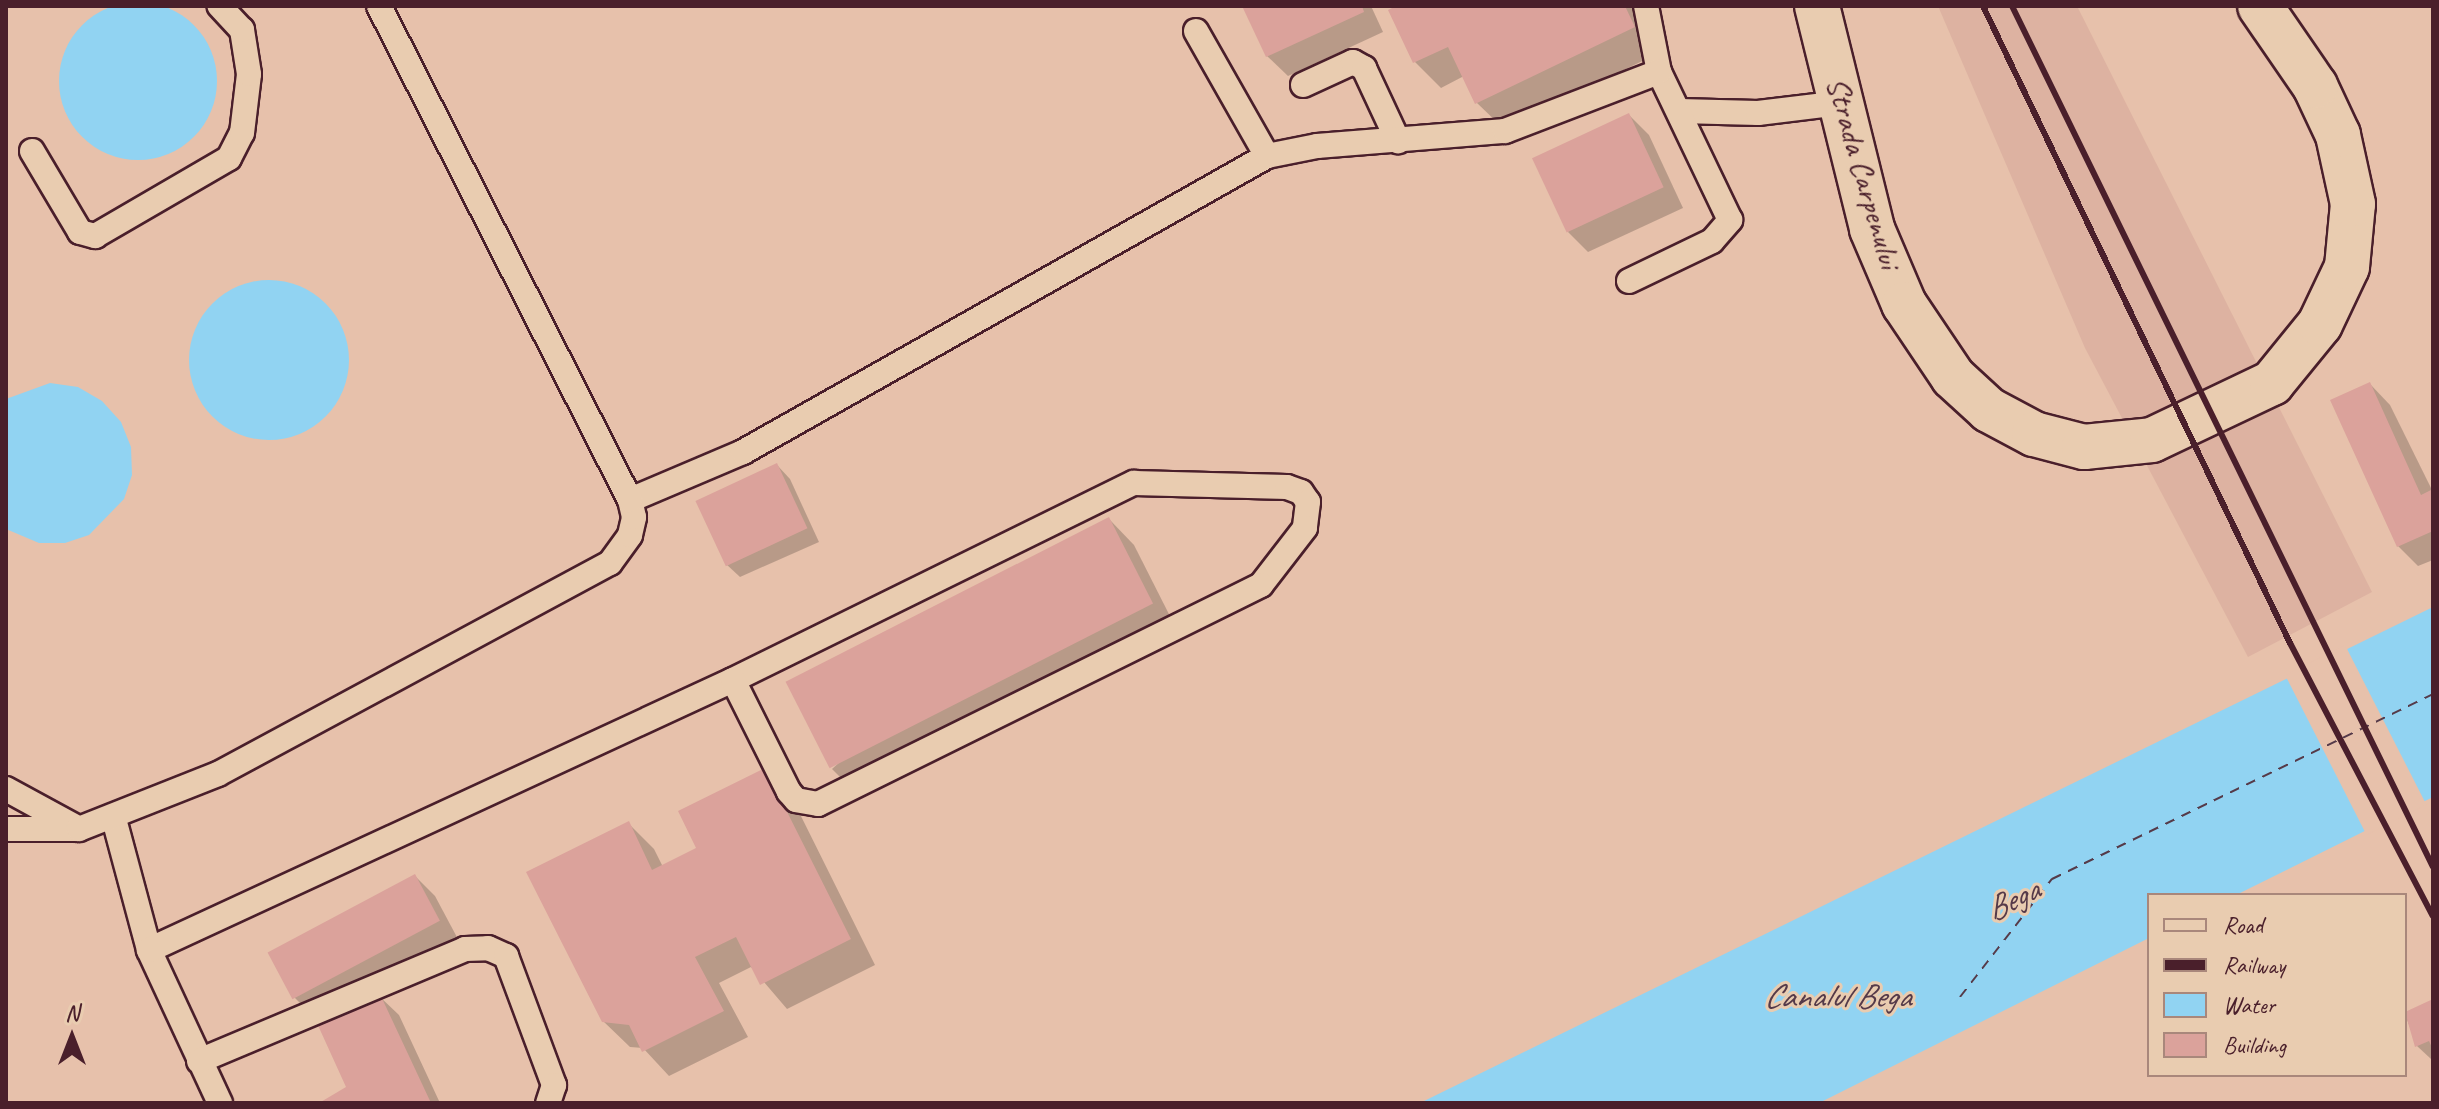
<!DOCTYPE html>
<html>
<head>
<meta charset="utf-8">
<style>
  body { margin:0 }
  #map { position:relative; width:2439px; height:1109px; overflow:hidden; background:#e7c1ab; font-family:Caveat,sans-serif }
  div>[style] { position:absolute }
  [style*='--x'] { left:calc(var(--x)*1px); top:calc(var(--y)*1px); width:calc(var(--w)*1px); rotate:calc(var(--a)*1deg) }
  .built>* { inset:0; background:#ddb2a1 }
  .water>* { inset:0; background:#91d3f2 }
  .round { border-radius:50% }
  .pier>* { inset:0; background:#e7c1ab; transform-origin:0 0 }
  .shadow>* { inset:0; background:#0003 }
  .ferry>* { height:2px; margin-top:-1px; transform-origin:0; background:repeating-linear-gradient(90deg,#553a49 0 10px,transparent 0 18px) }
  .building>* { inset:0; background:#dba29b; transform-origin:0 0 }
  .roads { filter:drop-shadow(2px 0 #4a1f2b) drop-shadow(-2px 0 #4a1f2b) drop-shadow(0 2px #4a1f2b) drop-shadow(0 -2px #4a1f2b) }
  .lane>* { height:24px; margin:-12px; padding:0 12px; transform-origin:12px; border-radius:12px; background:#e9ccb0 }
  .street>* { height:44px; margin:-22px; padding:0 22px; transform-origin:22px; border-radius:22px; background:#e9ccb0 }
  .rail>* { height:6px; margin:-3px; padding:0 3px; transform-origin:3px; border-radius:3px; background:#4a1f2b }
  span { translate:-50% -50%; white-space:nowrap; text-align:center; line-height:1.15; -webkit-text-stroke:6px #e9ccb0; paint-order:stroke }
  .street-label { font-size:32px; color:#4a1f2b }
  .water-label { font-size:34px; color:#553a49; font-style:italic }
  .frame { position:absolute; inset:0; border:8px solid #4a1f2b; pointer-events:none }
  .legend { position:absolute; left:2147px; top:893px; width:260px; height:184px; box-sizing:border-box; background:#e9ccb0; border:2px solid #a9877b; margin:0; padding:10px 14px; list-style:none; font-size:24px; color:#4a1f2b }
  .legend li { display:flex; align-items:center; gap:16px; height:40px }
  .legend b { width:40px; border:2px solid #a9877b }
  .north { position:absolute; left:32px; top:997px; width:80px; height:80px; -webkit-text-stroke:6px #e9ccb0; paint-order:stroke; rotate:0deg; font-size:22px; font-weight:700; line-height:32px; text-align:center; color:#4a1f2b }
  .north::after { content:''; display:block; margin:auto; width:28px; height:36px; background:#4a1f2b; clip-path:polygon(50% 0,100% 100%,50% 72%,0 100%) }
</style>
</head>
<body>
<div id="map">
  <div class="built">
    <i style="clip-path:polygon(1938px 6px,2077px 6px,2372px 592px,2248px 657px,2085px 348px)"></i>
  </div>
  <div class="water">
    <i class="round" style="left:59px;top:2px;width:158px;height:158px"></i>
    <i class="round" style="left:189px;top:280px;width:160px;height:160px"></i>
    <i style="clip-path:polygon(50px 383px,78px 387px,102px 401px,121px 422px,131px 447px,132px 475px,124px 499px,89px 535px,65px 543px,39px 543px,6px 529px,6px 399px)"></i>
    <i style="clip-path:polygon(2433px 607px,2433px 797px,2236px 895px,2149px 895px,2149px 938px,1819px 1103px,1420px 1103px)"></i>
  </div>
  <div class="pier">
    <i style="left:2345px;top:645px;width:179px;height:67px;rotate:63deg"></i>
  </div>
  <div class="shadow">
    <i style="clip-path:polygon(1245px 6px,1371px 6px,1383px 32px,1288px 76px,1267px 56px)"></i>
    <i style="clip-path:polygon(1401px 6px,1636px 6px,1659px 53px,1503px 128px,1477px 103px,1464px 76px,1441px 88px,1415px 62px)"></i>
    <i style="clip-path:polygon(1629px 115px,1649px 135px,1683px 208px,1588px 252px,1568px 232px)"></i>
    <i style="clip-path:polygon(2370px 384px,2390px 405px,2433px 492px,2433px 560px,2418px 566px,2398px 546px)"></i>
    <i style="clip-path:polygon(777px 465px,790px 479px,819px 542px,740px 577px,726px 564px)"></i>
    <i style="clip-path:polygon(1109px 519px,1134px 545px,1177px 630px,858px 795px,832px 769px)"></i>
    <i style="clip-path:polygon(791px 796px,875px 965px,787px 1009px,751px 967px,719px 983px,748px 1037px,669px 1076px,643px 1048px,630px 1047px,603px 1021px,628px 823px,654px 849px,663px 867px)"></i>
    <i style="clip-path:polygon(415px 876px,435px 896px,459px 941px,314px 1017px,294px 997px,270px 953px)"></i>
    <i style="clip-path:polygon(378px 995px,399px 1015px,440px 1103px,321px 1103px,349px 1088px)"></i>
    <i style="clip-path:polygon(2433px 1001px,2433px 1058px,2431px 1059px,2417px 1046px,2405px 1014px)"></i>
  </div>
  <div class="ferry">
    <i style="--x:1960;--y:997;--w:150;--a:-52.1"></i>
    <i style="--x:2052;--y:879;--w:424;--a:-25.9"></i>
  </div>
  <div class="building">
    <i style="clip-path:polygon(1242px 6px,1362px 6px,1364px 12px,1266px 57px)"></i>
    <i style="clip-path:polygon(1396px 6px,1625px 6px,1635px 27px,1475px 104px,1448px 47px,1413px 63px,1388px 10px)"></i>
    <i style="left:1629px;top:113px;width:82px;height:107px;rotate:65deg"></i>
    <i style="clip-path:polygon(2370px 382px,2421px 495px,2433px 489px,2433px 531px,2397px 547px,2330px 400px)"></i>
    <i style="left:777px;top:463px;width:72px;height:90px;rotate:65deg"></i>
    <i style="left:1109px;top:517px;width:97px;height:363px;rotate:63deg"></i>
    <i style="clip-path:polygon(765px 768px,851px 939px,760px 985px,736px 937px,695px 957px,724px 1011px,642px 1052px,629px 1025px,602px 1022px,526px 872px,629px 821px,652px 870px,696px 848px,678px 811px)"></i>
    <i style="left:415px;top:874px;width:53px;height:167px;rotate:62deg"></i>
    <i style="clip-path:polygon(379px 992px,431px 1103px,319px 1103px,346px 1087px,316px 1021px)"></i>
    <i style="clip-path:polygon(2433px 999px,2433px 1050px,2429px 1041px,2415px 1047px,2405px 1012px)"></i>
  </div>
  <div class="roads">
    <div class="lane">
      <i style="--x:1196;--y:31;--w:144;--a:60.4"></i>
      <i style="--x:1303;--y:85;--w:55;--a:-24.7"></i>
      <i style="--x:1353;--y:62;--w:13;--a:29"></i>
      <i style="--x:1364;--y:68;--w:81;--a:65"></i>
      <i style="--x:1679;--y:111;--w:79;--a:1.5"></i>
      <i style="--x:1758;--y:113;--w:84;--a:-6.9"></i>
      <i style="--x:32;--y:151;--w:94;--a:59.3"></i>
      <i style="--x:80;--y:232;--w:16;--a:15"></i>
      <i style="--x:95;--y:236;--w:155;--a:-30.2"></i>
      <i style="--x:229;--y:158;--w:28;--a:-63"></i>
      <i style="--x:242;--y:133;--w:59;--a:-83.2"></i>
      <i style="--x:249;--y:74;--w:45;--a:-99"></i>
      <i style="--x:242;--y:30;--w:33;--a:-133"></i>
      <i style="--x:1629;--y:281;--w:92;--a:-25.7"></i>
      <i style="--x:1712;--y:241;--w:28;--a:-49"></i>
      <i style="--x:1730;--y:220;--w:164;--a:-115.6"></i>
      <i style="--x:1659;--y:72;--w:67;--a:-101.1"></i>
      <i style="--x:630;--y:500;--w:123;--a:-23"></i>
      <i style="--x:743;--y:452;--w:602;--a:-29.46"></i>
      <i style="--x:1267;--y:156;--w:51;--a:-11.3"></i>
      <i style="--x:1317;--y:146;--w:189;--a:-4.6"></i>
      <i style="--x:1505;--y:131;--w:165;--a:-21"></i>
      <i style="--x:6;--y:789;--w:77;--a:28.6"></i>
      <i style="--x:114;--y:819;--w:136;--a:75"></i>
      <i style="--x:149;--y:950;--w:169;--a:65.1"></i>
      <i style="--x:6;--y:829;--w:73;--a:0"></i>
      <i style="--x:79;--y:829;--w:149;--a:-21.6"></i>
      <i style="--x:218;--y:774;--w:445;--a:-28.3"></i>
      <i style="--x:610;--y:563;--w:34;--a:-54"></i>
      <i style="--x:630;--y:535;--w:18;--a:-77"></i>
      <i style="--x:634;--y:517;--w:17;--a:-103"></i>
      <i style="--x:630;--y:500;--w:554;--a:-116.93"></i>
      <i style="--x:149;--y:950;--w:643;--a:-24.81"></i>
      <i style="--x:733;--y:680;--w:447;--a:-26.2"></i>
      <i style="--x:1134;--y:483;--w:153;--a:1.5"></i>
      <i style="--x:1287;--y:487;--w:15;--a:20"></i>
      <i style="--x:1301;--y:492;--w:12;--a:55"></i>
      <i style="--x:1308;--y:502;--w:26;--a:97"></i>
      <i style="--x:1305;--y:528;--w:72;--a:127.7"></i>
      <i style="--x:1261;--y:585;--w:494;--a:153.7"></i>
      <i style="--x:818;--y:804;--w:22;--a:-170"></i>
      <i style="--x:796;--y:800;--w:11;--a:-131"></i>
      <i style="--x:789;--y:792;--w:125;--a:-116.6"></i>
      <i style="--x:199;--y:1061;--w:289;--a:-22.8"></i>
      <i style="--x:465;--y:949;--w:23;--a:-2"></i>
      <i style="--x:488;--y:948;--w:20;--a:24"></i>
      <i style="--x:506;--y:956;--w:138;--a:69.6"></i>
      <i style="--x:554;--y:1085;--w:19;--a:108"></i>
    </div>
    <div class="street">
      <i style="--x:1817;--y:6;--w:230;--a:76.1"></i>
      <i style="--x:1872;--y:229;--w:82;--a:66.9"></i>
      <i style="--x:1904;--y:304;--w:88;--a:56.1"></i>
      <i style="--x:1953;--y:377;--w:49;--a:42.5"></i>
      <i style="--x:1989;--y:410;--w:51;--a:28.1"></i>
      <i style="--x:2034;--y:434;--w:52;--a:14.6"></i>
      <i style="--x:2084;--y:447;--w:68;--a:-5.9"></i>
      <i style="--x:2152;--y:440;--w:133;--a:-25.4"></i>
      <i style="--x:2272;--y:383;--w:76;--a:-50.9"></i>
      <i style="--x:2320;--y:324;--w:63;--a:-64.7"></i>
      <i style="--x:2347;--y:267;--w:63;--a:-84.6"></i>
      <i style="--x:2353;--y:204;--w:71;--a:-102.3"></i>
      <i style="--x:2338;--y:135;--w:54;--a:-115.1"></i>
      <i style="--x:2315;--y:86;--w:97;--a:-124.5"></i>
    </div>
  </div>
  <div class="rail">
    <i style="--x:1983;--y:6;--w:707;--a:64.27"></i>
    <i style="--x:2290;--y:643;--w:308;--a:62.4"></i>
    <i style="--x:2012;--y:6;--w:958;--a:63.94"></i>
  </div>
  <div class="street-label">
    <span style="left:1863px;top:173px;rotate:74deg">Strada Carpenului</span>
  </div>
  <div class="water-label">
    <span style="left:2012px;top:899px;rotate:-26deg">Bega</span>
    <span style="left:1837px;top:996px">Canalul Bega</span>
  </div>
  <div class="frame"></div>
  <ul class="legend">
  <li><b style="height:10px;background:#e9ccb0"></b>Road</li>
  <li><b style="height:10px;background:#4a1f2b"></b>Railway</li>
  <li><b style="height:22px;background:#91d3f2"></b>Water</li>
  <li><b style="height:22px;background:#dba29b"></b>Building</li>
  </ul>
  <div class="north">N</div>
</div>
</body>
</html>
